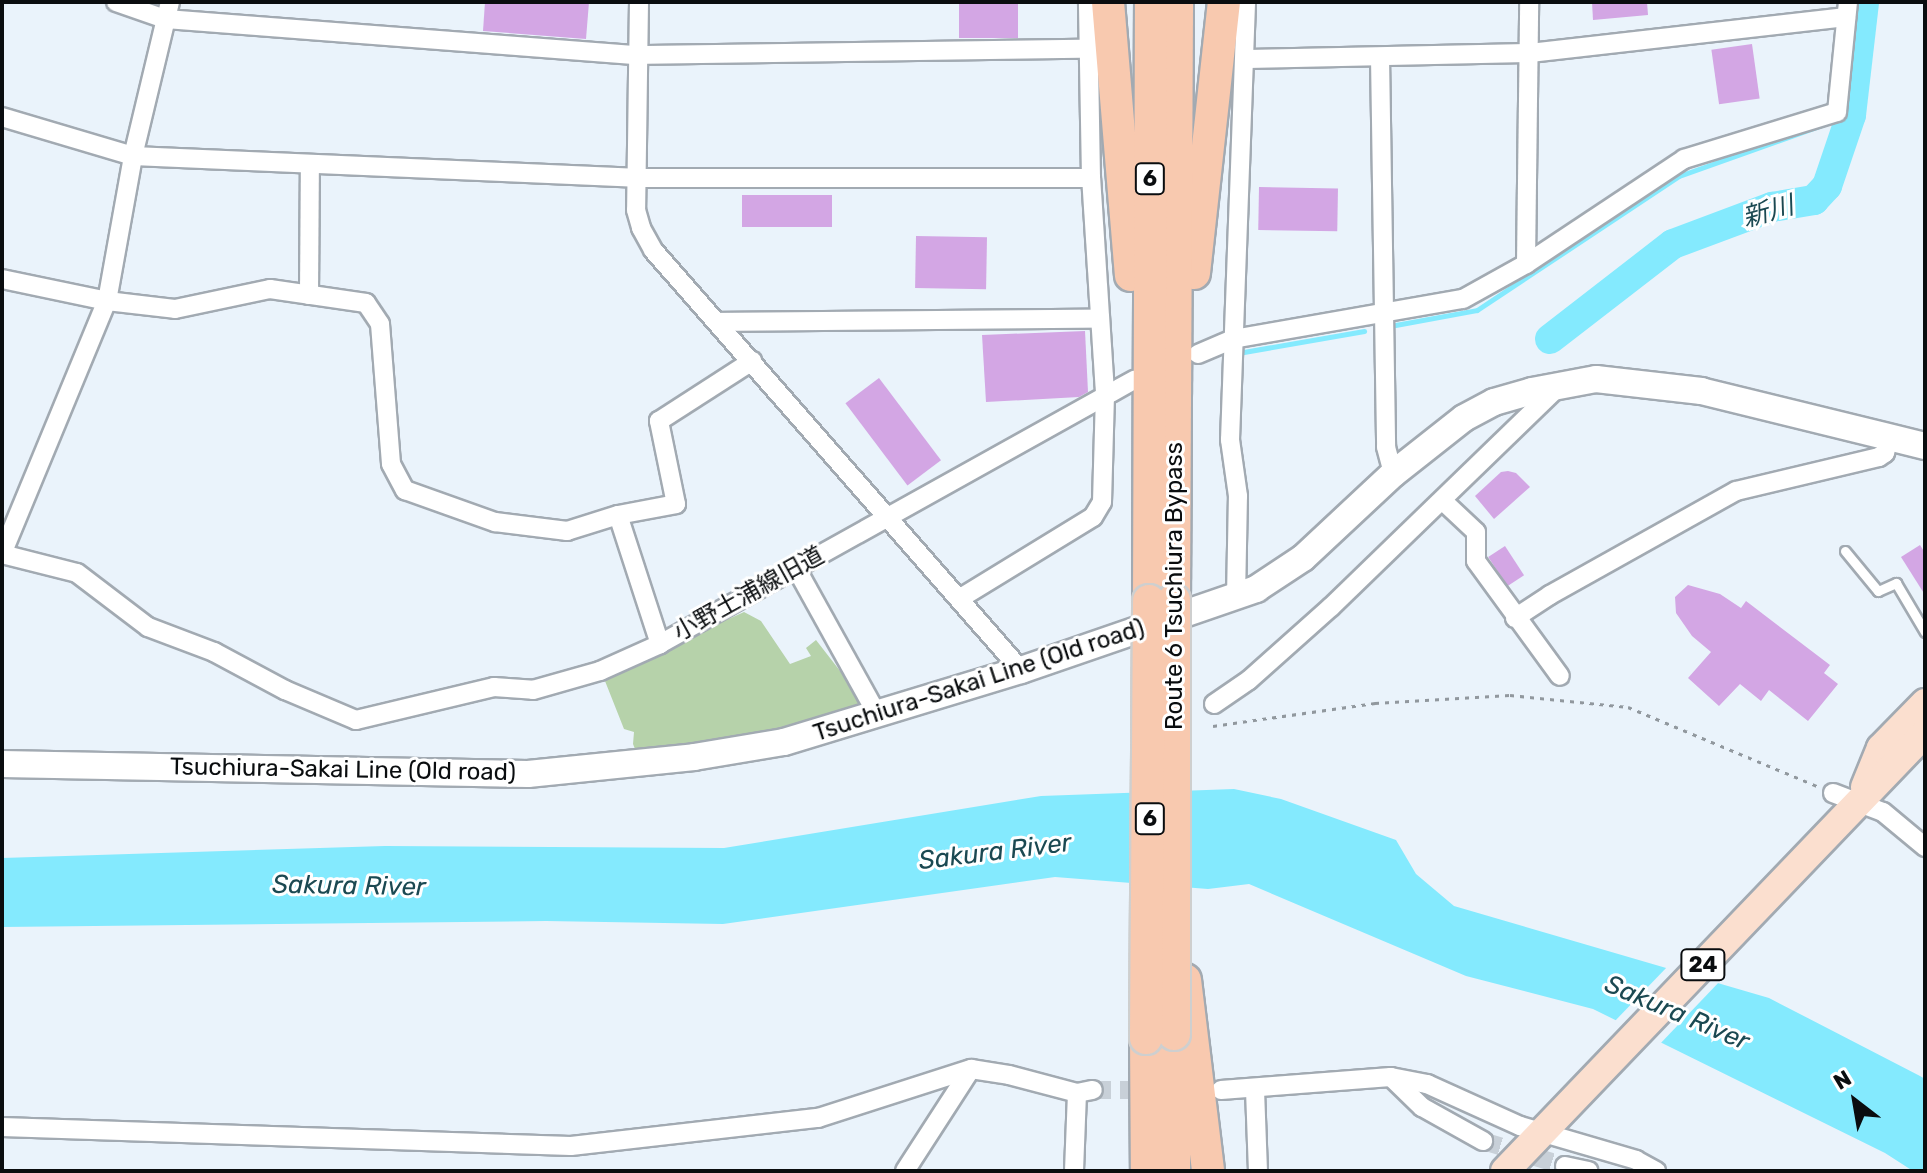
<!DOCTYPE html>
<html>
<head>
<meta charset="utf-8">
<style>
  body { margin:0 }
  #map { position:relative; width:1927px; height:1173px; overflow:hidden; background:#eaf3fb; font-family:Rubik,"Noto Sans JP",sans-serif }
  div>[style] { position:absolute }
  [style*='--x'] { left:calc(var(--x)*1px); top:calc(var(--y)*1px); width:calc(var(--w)*1px); rotate:calc(var(--a)*1deg) }
  .green>* { inset:0; background:#b6d2aa }
  .water>* { inset:0; background:#84eafe }
  .pier>* { inset:0; background:#eaf3fb }
  .stream>* { height:5px; margin:-2.5px; padding:0 2.5px; transform-origin:2.5px; border-radius:2.5px; background:#84eafe }
  .river>* { height:30px; margin:-15px; padding:0 15px; transform-origin:15px; border-radius:15px; background:#84eafe }
  .building>* { inset:0; background:#d3a6e4; transform-origin:0 0 }
  .street-tunnel>* { height:18px; margin-top:-9px; transform-origin:0; background:repeating-linear-gradient(90deg,#c8d0d8 0 18px,transparent 0 27px) }
  .path>* { height:3px; margin-top:-1.5px; transform-origin:0; background:repeating-linear-gradient(90deg,#91989e 0 4px,transparent 0 10px) }
  .roads { filter:drop-shadow(2px 0 #a2aab2) drop-shadow(-2px 0 #a2aab2) drop-shadow(0 2px #a2aab2) drop-shadow(0 -2px #a2aab2) }
  .lane>* { height:9px; margin:-4.5px; padding:0 4.5px; transform-origin:4.5px; border-radius:4.5px; background:#fff }
  .street>* { height:18px; margin:-9px; padding:0 9px; transform-origin:9px; border-radius:9px; background:#fff }
  .secondary>* { height:26px; margin:-13px; padding:0 13px; transform-origin:13px; border-radius:13px; background:#fff }
  .primary>* { height:28px; margin:-14px; padding:0 14px; transform-origin:14px; border-radius:14px; background:#fbdfcf }
  .highway>* { height:32px; margin:-16px; padding:0 16px; transform-origin:16px; border-radius:16px; background:#f8c9af }
  .bridges { filter:drop-shadow(2px 0 #cecfcf) drop-shadow(-2px 0 #cecfcf) drop-shadow(0 2px #cecfcf) drop-shadow(0 -2px #cecfcf) }
  .highway-bridge>* { height:32px; margin:-16px; padding:0 16px; transform-origin:16px; border-radius:16px; background:#f8c9af }
  span { translate:-50% -50%; white-space:nowrap; text-align:center; line-height:1.15; -webkit-text-stroke:6px #fff; paint-order:stroke }
  .shield-label span { padding:2px 6px; background:#fff; border:2px solid; border-radius:6px; -webkit-text-stroke-width:0 }
  .shield-label { font-size:22px; color:#0a0d0f; font-weight:700 }
  .street-label { font-size:24px; color:#0a0d0f }
  .water-label { font-size:26px; color:#1b4952; font-style:italic }
  .frame { position:absolute; inset:0; border:4px solid #0a0d0f; pointer-events:none }
  .north { position:absolute; left:1815px; top:1061px; width:80px; height:80px; -webkit-text-stroke:6px #fff; paint-order:stroke; rotate:329deg; font-size:22px; font-weight:700; line-height:32px; text-align:center; color:#0a0d0f }
  .north::after { content:''; display:block; margin:auto; width:28px; height:36px; background:#0a0d0f; clip-path:polygon(50% 0,100% 100%,50% 72%,0 100%) }
</style>
</head>
<body>
<div id="map">
  <div class="green">
    <i style="clip-path:polygon(744px 612px,761px 621px,790px 664px,811px 656px,806px 648px,816px 640px,872px 712px,783px 737px,637px 754px,633px 744px,634px 732px,624px 729px,603px 676px)"></i>
  </div>
  <div class="water">
    <i style="clip-path:polygon(1234px 789px,1281px 799px,1396px 840px,1416px 874px,1454px 906px,1769px 998px,1920px 1076px,1925px 1079px,1925px 1171px,1913px 1171px,1885px 1153px,1593px 1009px,1466px 976px,1249px 884px,1208px 889px,1055px 877px,723px 924px,546px 921px,2px 927px,2px 858px,385px 846px,724px 848px,1041px 796px)"></i>
  </div>
  <div class="pier">
    <i style="clip-path:polygon(1669px 965px,1721px 980px,1658px 1046px,1613px 1023px)"></i>
  </div>
  <div class="stream">
    <i style="--x:1390;--y:326;--w:88;--a:-10.4"></i>
    <i style="--x:1477;--y:310;--w:242;--a:-33.6"></i>
    <i style="--x:1679;--y:176;--w:152;--a:-19.6"></i>
    <i style="--x:1238;--y:353;--w:128;--a:-9.9"></i>
  </div>
  <div class="river">
    <i style="--x:1550;--y:339;--w:155;--a:-37.7"></i>
    <i style="--x:1673;--y:244;--w:106;--a:-20.5"></i>
    <i style="--x:1772;--y:207;--w:43;--a:-9.5"></i>
    <i style="--x:1814;--y:200;--w:19;--a:-47"></i>
    <i style="--x:1827;--y:186;--w:75;--a:-71.3"></i>
    <i style="--x:1851;--y:115;--w:114;--a:-83.4"></i>
  </div>
  <div class="building">
    <i style="clip-path:polygon(485px 2px,589px 2px,586px 39px,483px 31px)"></i>
    <i style="left:959px;top:2px;width:59px;height:36px"></i>
    <i style="clip-path:polygon(1592px 2px,1647px 2px,1648px 15px,1593px 20px)"></i>
    <i style="left:1752px;top:44px;width:55px;height:41px;rotate:82deg"></i>
    <i style="left:1259px;top:187px;width:79px;height:43px;rotate:1deg"></i>
    <i style="left:742px;top:195px;width:90px;height:32px"></i>
    <i style="left:916px;top:236px;width:71px;height:52px;rotate:1deg"></i>
    <i style="clip-path:polygon(1085px 331px,1088px 392px,1079px 397px,986px 402px,982px 335px)"></i>
    <i style="left:879px;top:378px;width:103px;height:42px;rotate:53deg"></i>
    <i style="clip-path:polygon(1508px 471px,1516px 473px,1530px 487px,1494px 519px,1475px 496px,1501px 472px)"></i>
    <i style="clip-path:polygon(1920px 545px,1925px 553px,1925px 595px,1901px 557px)"></i>
    <i style="left:1505px;top:546px;width:35px;height:20px;rotate:57deg"></i>
    <i style="clip-path:polygon(1688px 585px,1720px 594px,1741px 608px,1746px 601px,1830px 665px,1824px 673px,1838px 684px,1808px 721px,1769px 690px,1761px 701px,1740px 684px,1719px 706px,1688px 678px,1711px 652px,1692px 636px,1676px 613px,1675px 597px)"></i>
  </div>
  <div class="street-tunnel">
    <i style="--x:1093;--y:1090;--w:61;--a:0"></i>
    <i style="--x:1483;--y:1141;--w:86;--a:17"></i>
  </div>
  <div class="path">
    <i style="--x:1213;--y:726;--w:164;--a:-8.1"></i>
    <i style="--x:1375;--y:703;--w:135;--a:-3.4"></i>
    <i style="--x:1510;--y:695;--w:119;--a:5.8"></i>
    <i style="--x:1628;--y:707;--w:207;--a:22.7"></i>
  </div>
  <div class="roads">
    <div class="lane">
      <i style="--x:1845;--y:551;--w:52;--a:50.5"></i>
      <i style="--x:1878;--y:591;--w:20;--a:-24"></i>
      <i style="--x:1896;--y:583;--w:57;--a:59.4"></i>
    </div>
    <div class="street">
      <i style="--x:116;--y:2;--w:52;--a:19.1"></i>
      <i style="--x:165;--y:19;--w:474;--a:4.4"></i>
      <i style="--x:638;--y:55;--w:451;--a:-0.8"></i>
      <i style="--x:639;--y:2;--w:208;--a:90.8"></i>
      <i style="--x:636;--y:210;--w:19;--a:74"></i>
      <i style="--x:641;--y:228;--w:25;--a:61"></i>
      <i style="--x:653;--y:250;--w:558;--a:48.78"></i>
      <i style="--x:1380;--y:57;--w:390;--a:89.1"></i>
      <i style="--x:1386;--y:447;--w:28;--a:75"></i>
      <i style="--x:1245;--y:59;--w:285;--a:-1.2"></i>
      <i style="--x:1530;--y:53;--w:318;--a:-6.5"></i>
      <i style="--x:2;--y:117;--w:137;--a:16.6"></i>
      <i style="--x:133;--y:156;--w:506;--a:2.49"></i>
      <i style="--x:639;--y:178;--w:452;--a:0"></i>
      <i style="--x:1526;--y:264;--w:262;--a:-89.3"></i>
      <i style="--x:2;--y:279;--w:107;--a:11.8"></i>
      <i style="--x:107;--y:301;--w:68;--a:6.7"></i>
      <i style="--x:175;--y:309;--w:97;--a:-11.9"></i>
      <i style="--x:270;--y:289;--w:97;--a:8.3"></i>
      <i style="--x:366;--y:303;--w:25;--a:56"></i>
      <i style="--x:380;--y:324;--w:140;--a:85.5"></i>
      <i style="--x:391;--y:464;--w:30;--a:62"></i>
      <i style="--x:405;--y:490;--w:96;--a:19.6"></i>
      <i style="--x:495;--y:522;--w:73;--a:7.1"></i>
      <i style="--x:567;--y:531;--w:53;--a:-17.4"></i>
      <i style="--x:618;--y:515;--w:136;--a:72"></i>
      <i style="--x:660;--y:644;--w:543;--a:-29.12"></i>
      <i style="--x:309;--y:295;--w:131;--a:-89.6"></i>
      <i style="--x:718;--y:322;--w:381;--a:-0.5"></i>
      <i style="--x:1198;--y:354;--w:38;--a:-23"></i>
      <i style="--x:1233;--y:339;--w:233;--a:-9.9"></i>
      <i style="--x:1463;--y:299;--w:72;--a:-29.1"></i>
      <i style="--x:1526;--y:264;--w:190;--a:-33.6"></i>
      <i style="--x:1684;--y:159;--w:160;--a:-17.1"></i>
      <i style="--x:1837;--y:112;--w:111;--a:-84.3"></i>
      <i style="--x:1443;--y:501;--w:45;--a:43.2"></i>
      <i style="--x:1476;--y:532;--w:29;--a:90"></i>
      <i style="--x:1476;--y:561;--w:142;--a:53.9"></i>
      <i style="--x:618;--y:515;--w:59;--a:-10.7"></i>
      <i style="--x:676;--y:504;--w:85;--a:-101.6"></i>
      <i style="--x:659;--y:421;--w:111;--a:-32.8"></i>
      <i style="--x:2;--y:554;--w:77;--a:14.2"></i>
      <i style="--x:77;--y:573;--w:89;--a:37.3"></i>
      <i style="--x:148;--y:627;--w:71;--a:20.7"></i>
      <i style="--x:214;--y:652;--w:81;--a:28.2"></i>
      <i style="--x:285;--y:690;--w:77;--a:22.9"></i>
      <i style="--x:356;--y:720;--w:142;--a:-13.4"></i>
      <i style="--x:494;--y:687;--w:39;--a:4"></i>
      <i style="--x:533;--y:690;--w:70;--a:-15.8"></i>
      <i style="--x:600;--y:671;--w:66;--a:-24.2"></i>
      <i style="--x:2;--y:554;--w:274;--a:-67.5"></i>
      <i style="--x:107;--y:301;--w:147;--a:-79.8"></i>
      <i style="--x:133;--y:156;--w:158;--a:-76.5"></i>
      <i style="--x:796;--y:568;--w:167;--a:61"></i>
      <i style="--x:1236;--y:598;--w:102;--a:-88.9"></i>
      <i style="--x:1238;--y:496;--w:57;--a:-98.1"></i>
      <i style="--x:1230;--y:440;--w:438;--a:-87.9"></i>
      <i style="--x:959;--y:599;--w:157;--a:-31.5"></i>
      <i style="--x:1093;--y:517;--w:17;--a:-59"></i>
      <i style="--x:1102;--y:502;--w:109;--a:-88.4"></i>
      <i style="--x:1105;--y:393;--w:215;--a:-93.7"></i>
      <i style="--x:1091;--y:178;--w:176;--a:-91"></i>
      <i style="--x:1515;--y:618;--w:42;--a:-33.3"></i>
      <i style="--x:1550;--y:595;--w:213;--a:-29.2"></i>
      <i style="--x:1736;--y:491;--w:147;--a:-13.4"></i>
      <i style="--x:1879;--y:457;--w:7;--a:-34"></i>
      <i style="--x:1885;--y:453;--w:16;--a:-76"></i>
      <i style="--x:1214;--y:704;--w:42;--a:-34.4"></i>
      <i style="--x:1249;--y:680;--w:110;--a:-41.7"></i>
      <i style="--x:1331;--y:607;--w:318;--a:-44.1"></i>
      <i style="--x:1833;--y:793;--w:53;--a:20.8"></i>
      <i style="--x:1883;--y:812;--w:55;--a:39.8"></i>
      <i style="--x:1391;--y:1077;--w:43;--a:44.1"></i>
      <i style="--x:1422;--y:1107;--w:70;--a:29.1"></i>
      <i style="--x:1221;--y:1090;--w:170;--a:-4.4"></i>
      <i style="--x:1391;--y:1077;--w:37;--a:11"></i>
      <i style="--x:1427;--y:1084;--w:102;--a:24.3"></i>
      <i style="--x:1520;--y:1126;--w:121;--a:16.3"></i>
      <i style="--x:1636;--y:1160;--w:23;--a:29"></i>
      <i style="--x:1255;--y:1090;--w:81;--a:87.9"></i>
      <i style="--x:2;--y:1127;--w:569;--a:1.91"></i>
      <i style="--x:571;--y:1146;--w:249;--a:-6.5"></i>
      <i style="--x:818;--y:1118;--w:161;--a:-17.8"></i>
      <i style="--x:971;--y:1069;--w:38;--a:9"></i>
      <i style="--x:1009;--y:1075;--w:70;--a:14.8"></i>
      <i style="--x:1077;--y:1093;--w:16;--a:-11"></i>
      <i style="--x:1565;--y:1166;--w:24;--a:12"></i>
      <i style="--x:905;--y:1171;--w:121;--a:-57.1"></i>
      <i style="--x:1074;--y:1171;--w:78;--a:-87.8"></i>
    </div>
    <div class="secondary">
      <i style="--x:2;--y:764;--w:526;--a:1.09"></i>
      <i style="--x:528;--y:774;--w:167;--a:-5.8"></i>
      <i style="--x:694;--y:757;--w:91;--a:-9.5"></i>
      <i style="--x:784;--y:742;--w:248;--a:-16.9"></i>
      <i style="--x:1021;--y:670;--w:249;--a:-19"></i>
      <i style="--x:1256;--y:589;--w:56;--a:-33.4"></i>
      <i style="--x:1303;--y:558;--w:123;--a:-43"></i>
      <i style="--x:1393;--y:474;--w:90;--a:-38.3"></i>
      <i style="--x:1464;--y:418;--w:34;--a:-28"></i>
      <i style="--x:1494;--y:402;--w:40;--a:-16"></i>
      <i style="--x:1532;--y:391;--w:65;--a:-10.6"></i>
      <i style="--x:1596;--y:379;--w:106;--a:6.5"></i>
      <i style="--x:1701;--y:391;--w:231;--a:13.8"></i>
    </div>
    <div class="primary">
      <i style="--x:1865;--y:787;--w:42;--a:-67.7"></i>
      <i style="--x:1881;--y:748;--w:63;--a:-45.6"></i>
      <i style="--x:1505;--y:1171;--w:607;--a:-46.2"></i>
    </div>
    <div class="highway">
      <i style="--x:1108;--y:2;--w:274;--a:85.2"></i>
      <i style="--x:1194;--y:273;--w:273;--a:-83.7"></i>
      <i style="--x:1174;--y:600;--w:598;--a:-89.71"></i>
      <i style="--x:1149;--y:601;--w:599;--a:-89.81"></i>
      <i style="--x:1185;--y:980;--w:192;--a:83.1"></i>
      <i style="--x:1146;--y:1038;--w:133;--a:89.6"></i>
      <i style="--x:1174;--y:1041;--w:130;--a:90"></i>
    </div>
  </div>
  <div class="bridges">
    <div class="highway-bridge">
      <i style="--x:1174;--y:1034;--w:434;--a:-90"></i>
      <i style="--x:1146;--y:1038;--w:437;--a:-89.6"></i>
    </div>
  </div>
  <div class="shield-label">
    <span style="left:1150px;top:179px">6</span>
    <span style="left:1150px;top:819px">6</span>
    <span style="left:1703px;top:965px">24</span>
  </div>
  <div class="street-label">
    <span style="left:1175px;top:586px;rotate:-90deg">Route 6 Tsuchiura Bypass</span>
    <span style="left:749px;top:594px;rotate:-29deg">小野土浦線旧道</span>
    <span style="left:979px;top:681px;rotate:-18deg">Tsuchiura-Sakai Line (Old road)</span>
    <span style="left:343px;top:770px;rotate:1deg">Tsuchiura-Sakai Line (Old road)</span>
  </div>
  <div class="water-label">
    <span style="left:1768px;top:212px;rotate:-16deg">新川</span>
    <span style="left:995px;top:852px;rotate:-7deg">Sakura River</span>
    <span style="left:349px;top:886px;rotate:1deg">Sakura River</span>
    <span style="left:1677px;top:1013px;rotate:23deg">Sakura River</span>
  </div>
  <div class="frame"></div>
  <div class="north">N</div>
</div>
</body>
</html>
